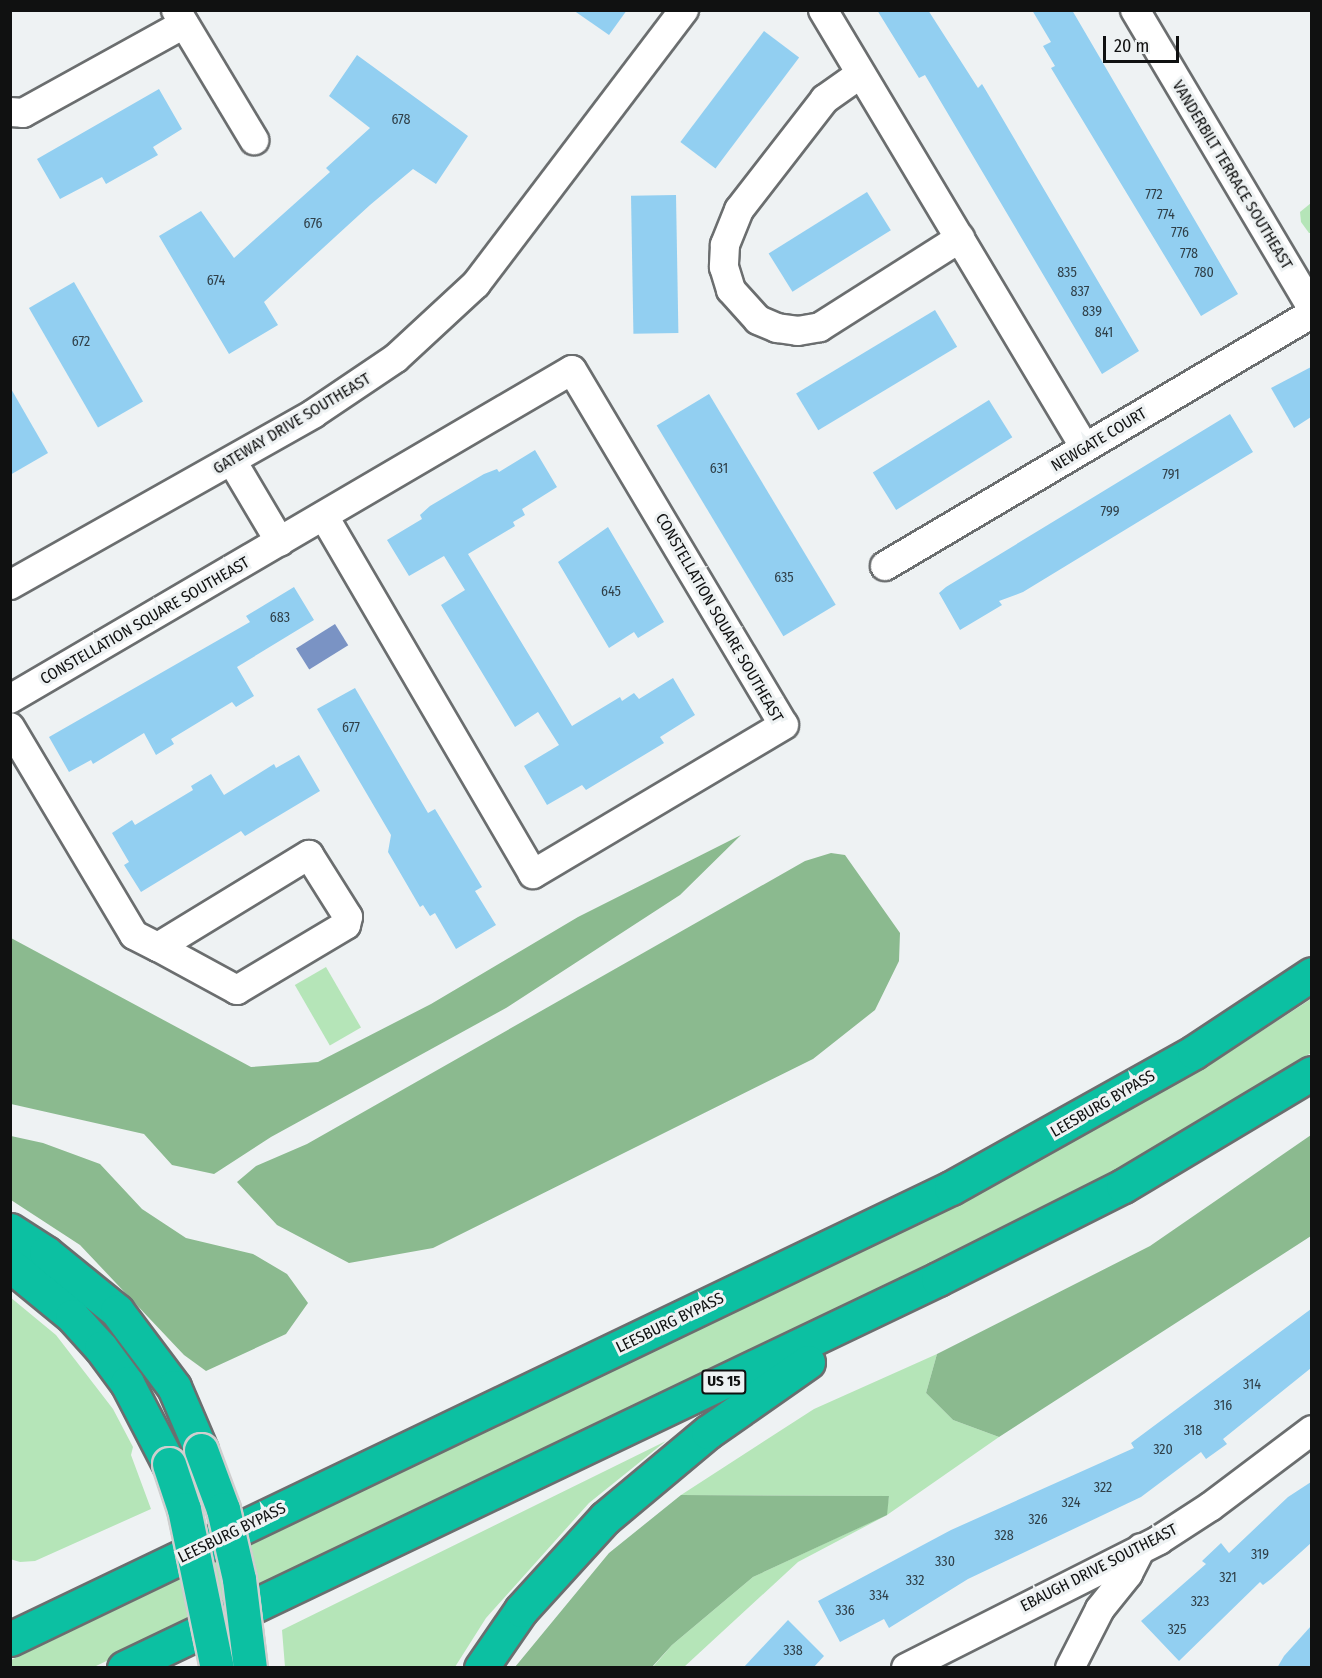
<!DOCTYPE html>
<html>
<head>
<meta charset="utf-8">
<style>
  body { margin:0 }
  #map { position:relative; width:1322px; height:1678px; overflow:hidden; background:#eef2f3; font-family:"Fira Sans Condensed",sans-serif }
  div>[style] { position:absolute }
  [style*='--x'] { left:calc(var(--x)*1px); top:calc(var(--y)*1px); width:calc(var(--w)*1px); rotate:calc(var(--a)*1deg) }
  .green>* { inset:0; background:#b5e5b8; transform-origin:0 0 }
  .forest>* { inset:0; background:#8bba8f }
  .water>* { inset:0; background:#7a93c4; transform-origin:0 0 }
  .building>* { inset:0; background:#92cff1; transform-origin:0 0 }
  .roads { filter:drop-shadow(2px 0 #6b6e6f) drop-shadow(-2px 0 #6b6e6f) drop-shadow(0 2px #6b6e6f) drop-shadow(0 -2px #6b6e6f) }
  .minor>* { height:28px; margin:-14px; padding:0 14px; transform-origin:14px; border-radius:14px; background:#fff }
  .motorway>* { height:33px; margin:-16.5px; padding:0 16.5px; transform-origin:16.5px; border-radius:16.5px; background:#0cc0a2 }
  .bridges { filter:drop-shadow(2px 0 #cfcfcf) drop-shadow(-2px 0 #cfcfcf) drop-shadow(0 2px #cfcfcf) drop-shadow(0 -2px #cfcfcf) }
  .motorway-bridge>* { height:33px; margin:-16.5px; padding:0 16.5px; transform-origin:16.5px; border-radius:16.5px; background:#0cc0a2 }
  span { translate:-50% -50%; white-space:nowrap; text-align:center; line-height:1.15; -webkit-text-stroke:6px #eef2f3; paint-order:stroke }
  .number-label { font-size:14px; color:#304049 }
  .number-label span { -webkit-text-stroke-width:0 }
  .shield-label span { padding:2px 4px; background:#eef2f3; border:2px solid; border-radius:4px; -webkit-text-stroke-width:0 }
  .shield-label { font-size:15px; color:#101111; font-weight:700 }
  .street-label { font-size:16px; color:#101111 }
  .frame { position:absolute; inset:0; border:12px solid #101111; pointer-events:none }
  .scale { position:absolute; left:1103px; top:36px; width:76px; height:27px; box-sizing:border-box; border:3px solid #101111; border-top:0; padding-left:8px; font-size:18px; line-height:21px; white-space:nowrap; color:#101111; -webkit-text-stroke:4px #eef2f3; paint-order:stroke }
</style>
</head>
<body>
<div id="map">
  <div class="green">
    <i style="clip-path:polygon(1311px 203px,1311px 233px,1309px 233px,1301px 222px,1300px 212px)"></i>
    <i style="left:326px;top:967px;width:70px;height:36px;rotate:60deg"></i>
    <i style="clip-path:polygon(1311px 999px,1311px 1053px,1125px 1166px,1005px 1229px,94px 1667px,11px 1668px,11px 1660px,937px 1215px,1223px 1056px)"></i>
    <i style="clip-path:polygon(10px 1297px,56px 1335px,113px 1409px,133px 1447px,131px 1455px,151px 1509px,35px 1561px,20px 1562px,10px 1559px)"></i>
    <i style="clip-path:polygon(937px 1354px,926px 1393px,953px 1420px,999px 1437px,887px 1515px,798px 1562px,684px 1667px,652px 1668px,672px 1645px,753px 1577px,886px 1515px,889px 1496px,681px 1495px,814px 1409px)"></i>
    <i style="clip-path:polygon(666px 1441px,589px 1503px,486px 1618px,455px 1667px,285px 1667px,282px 1630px)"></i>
  </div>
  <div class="forest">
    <i style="clip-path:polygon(741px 835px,680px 895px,506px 1008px,271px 1137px,214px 1174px,172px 1165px,144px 1134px,11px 1104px,11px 938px,251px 1067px,318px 1062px,431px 1004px,578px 917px)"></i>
    <i style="clip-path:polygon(831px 853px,845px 855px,900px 933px,899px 961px,875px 1010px,813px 1059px,433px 1248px,349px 1263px,277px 1225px,237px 1182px,256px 1166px,307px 1144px,805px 861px)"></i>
    <i style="clip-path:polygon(1311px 1135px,1311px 1236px,999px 1437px,953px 1420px,926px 1393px,937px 1354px,1150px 1246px)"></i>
    <i style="clip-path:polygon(11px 1136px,43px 1143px,100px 1164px,142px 1209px,186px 1238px,253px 1254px,287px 1274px,308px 1303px,286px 1334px,206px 1371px,184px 1355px,80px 1245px,11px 1200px)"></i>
    <i style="clip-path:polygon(681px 1495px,889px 1496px,887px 1515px,753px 1577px,672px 1645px,652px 1667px,515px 1667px,609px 1553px)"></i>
  </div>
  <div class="water">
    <i style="left:335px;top:624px;width:25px;height:46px;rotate:58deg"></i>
  </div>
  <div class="building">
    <i style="clip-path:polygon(573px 10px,627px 10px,609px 35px)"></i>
    <i style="clip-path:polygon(877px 10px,928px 10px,978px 88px,982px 84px,988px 94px,1139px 351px,1102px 374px,925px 75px,919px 78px)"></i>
    <i style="clip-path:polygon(1032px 10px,1072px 10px,1238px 294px,1201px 316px,1051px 68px,1055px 66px,1043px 46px,1051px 42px)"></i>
    <i style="left:764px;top:31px;width:44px;height:139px;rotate:37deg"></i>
    <i style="clip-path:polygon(357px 55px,468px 136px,436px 184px,413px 169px,370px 205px,264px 302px,278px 325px,229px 354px,159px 236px,201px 211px,234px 258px,330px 172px,326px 168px,370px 128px,329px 96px)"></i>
    <i style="clip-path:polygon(159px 89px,182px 129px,153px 147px,158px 155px,106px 184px,102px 177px,60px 199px,37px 159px)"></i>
    <i style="left:867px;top:192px;width:45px;height:116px;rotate:58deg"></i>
    <i style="left:676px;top:195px;width:138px;height:45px;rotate:89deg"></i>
    <i style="left:74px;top:282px;width:138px;height:52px;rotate:60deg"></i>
    <i style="left:935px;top:310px;width:43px;height:162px;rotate:59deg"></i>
    <i style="clip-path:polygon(1311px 367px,1311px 417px,1294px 428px,1271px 388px)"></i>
    <i style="clip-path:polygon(10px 387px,48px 453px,10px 475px)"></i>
    <i style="left:709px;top:394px;width:246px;height:61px;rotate:59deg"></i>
    <i style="left:989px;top:400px;width:44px;height:137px;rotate:58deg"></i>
    <i style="clip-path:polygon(1230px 414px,1253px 452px,1023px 592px,999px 601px,1002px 605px,960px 630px,939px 593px,946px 587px)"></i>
    <i style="clip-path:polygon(535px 450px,557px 487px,522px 509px,525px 515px,513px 522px,515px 526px,468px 554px,572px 726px,620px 697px,622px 701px,634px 693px,639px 699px,673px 678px,695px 715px,660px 737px,664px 743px,586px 790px,582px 785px,547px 805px,524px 766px,559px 745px,538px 712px,515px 727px,441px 605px,465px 590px,444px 556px,409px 576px,387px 540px,422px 519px,420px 515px,430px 506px,484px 474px,497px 469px,499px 472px)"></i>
    <i style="clip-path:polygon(608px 527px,664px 622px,638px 638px,634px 632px,609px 648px,558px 562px)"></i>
    <i style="clip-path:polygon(294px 587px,314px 620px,237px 667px,254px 696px,236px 707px,232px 702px,171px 739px,174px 744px,156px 755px,144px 733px,93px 764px,91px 760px,69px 772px,49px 737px,250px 622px,246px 616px)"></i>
    <i style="clip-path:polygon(355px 688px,428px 813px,435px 809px,482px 887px,475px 891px,496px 925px,456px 949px,435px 913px,430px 916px,423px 905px,420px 907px,388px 852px,391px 835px,317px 709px)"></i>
    <i style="clip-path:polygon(299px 755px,320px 791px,245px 836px,241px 831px,141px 892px,124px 865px,129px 862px,112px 833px,132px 820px,135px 825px,193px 790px,191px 786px,211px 774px,224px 795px,274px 764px,276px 768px)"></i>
    <i style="clip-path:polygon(1311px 1309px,1311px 1368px,1223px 1439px,1227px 1444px,1206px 1459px,1201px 1452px,1141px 1497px,968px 1579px,889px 1628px,884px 1619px,840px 1642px,818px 1601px,951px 1530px,1134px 1448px,1131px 1443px)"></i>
    <i style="clip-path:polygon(1311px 1482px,1311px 1543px,1271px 1579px,1263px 1585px,1260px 1582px,1179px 1661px,1141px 1621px,1206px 1564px,1202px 1561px,1221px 1543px,1229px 1553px,1288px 1497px)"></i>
    <i style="clip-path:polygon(788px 1620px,824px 1656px,813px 1668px,743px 1668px)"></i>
    <i style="clip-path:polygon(1311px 1626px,1311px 1668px,1277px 1668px,1284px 1656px)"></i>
  </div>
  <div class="roads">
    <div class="minor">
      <i style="--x:176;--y:10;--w:152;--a:59"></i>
      <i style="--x:823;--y:10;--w:510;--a:59.11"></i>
      <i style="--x:1135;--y:10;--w:347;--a:59.3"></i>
      <i style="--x:859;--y:75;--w:42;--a:144.8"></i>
      <i style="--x:825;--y:99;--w:140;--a:127.8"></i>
      <i style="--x:739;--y:210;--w:38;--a:112"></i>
      <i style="--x:725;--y:245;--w:22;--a:93"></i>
      <i style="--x:724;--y:267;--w:24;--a:73"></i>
      <i style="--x:731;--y:290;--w:40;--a:48"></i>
      <i style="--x:758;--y:320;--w:21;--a:23"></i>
      <i style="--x:777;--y:328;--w:21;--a:8"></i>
      <i style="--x:798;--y:331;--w:22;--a:-10"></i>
      <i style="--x:820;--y:327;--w:166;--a:-32.4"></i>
      <i style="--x:10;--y:112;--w:13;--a:4"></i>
      <i style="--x:23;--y:113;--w:184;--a:-28.9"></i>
      <i style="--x:232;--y:461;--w:94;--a:59.3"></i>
      <i style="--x:885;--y:566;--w:496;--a:-30.6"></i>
      <i style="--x:10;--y:585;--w:348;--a:-29.4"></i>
      <i style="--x:313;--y:414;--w:100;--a:-34"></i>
      <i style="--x:396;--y:358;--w:109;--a:-42.8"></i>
      <i style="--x:476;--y:284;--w:344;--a:-52.8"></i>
      <i style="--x:10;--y:699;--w:651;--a:-30.35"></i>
      <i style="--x:572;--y:370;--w:413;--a:59.2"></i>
      <i style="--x:784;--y:725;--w:292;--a:149.3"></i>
      <i style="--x:533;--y:874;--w:414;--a:-120.3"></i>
      <i style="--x:10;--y:727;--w:242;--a:59.2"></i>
      <i style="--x:134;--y:935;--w:27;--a:27"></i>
      <i style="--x:309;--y:855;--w:73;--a:57.8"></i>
      <i style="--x:348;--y:917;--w:8;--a:104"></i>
      <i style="--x:346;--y:925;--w:127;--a:149.2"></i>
      <i style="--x:237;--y:990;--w:90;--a:-151.4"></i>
      <i style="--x:158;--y:947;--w:177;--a:-31.4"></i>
      <i style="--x:906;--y:1668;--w:284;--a:-26.8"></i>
      <i style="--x:1159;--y:1540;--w:61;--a:-32.9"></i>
      <i style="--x:1210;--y:1507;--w:128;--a:-37"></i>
      <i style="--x:1070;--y:1668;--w:66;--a:-63"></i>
      <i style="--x:1100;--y:1609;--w:45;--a:-51.3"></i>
      <i style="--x:1128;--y:1574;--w:29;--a:-63"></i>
    </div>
    <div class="motorway">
      <i style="--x:10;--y:1230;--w:43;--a:32.6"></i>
      <i style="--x:46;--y:1253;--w:92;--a:39.2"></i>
      <i style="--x:117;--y:1311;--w:95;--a:53.1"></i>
      <i style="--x:174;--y:1387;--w:69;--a:66.8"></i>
      <i style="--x:10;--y:1265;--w:80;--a:39.4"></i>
      <i style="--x:72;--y:1316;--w:43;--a:47.8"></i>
      <i style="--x:101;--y:1348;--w:44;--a:53.4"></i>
      <i style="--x:127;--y:1383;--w:91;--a:62.6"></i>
      <i style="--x:10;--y:1639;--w:1043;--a:-25.61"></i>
      <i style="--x:951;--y:1188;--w:278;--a:-29.2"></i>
      <i style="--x:1194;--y:1052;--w:141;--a:-33.5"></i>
      <i style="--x:124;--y:1668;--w:902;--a:-25.54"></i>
      <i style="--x:938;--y:1279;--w:207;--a:-26.7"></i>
      <i style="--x:1123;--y:1186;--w:220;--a:-30.9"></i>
      <i style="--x:481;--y:1668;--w:70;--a:-55.4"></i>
      <i style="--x:521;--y:1610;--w:125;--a:-47.6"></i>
      <i style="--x:605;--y:1518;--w:134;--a:-39.9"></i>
      <i style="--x:708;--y:1432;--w:122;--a:-35"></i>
    </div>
  </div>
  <div class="bridges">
    <div class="motorway-bridge">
      <i style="--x:201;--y:1450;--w:63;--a:69.6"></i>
      <i style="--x:223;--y:1509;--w:72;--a:77.1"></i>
      <i style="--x:239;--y:1579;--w:90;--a:83"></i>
      <i style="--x:169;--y:1464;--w:47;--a:71.6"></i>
      <i style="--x:184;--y:1509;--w:162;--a:78.3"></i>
    </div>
  </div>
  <div class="number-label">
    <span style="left:401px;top:120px">678</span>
    <span style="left:1154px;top:195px">772</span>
    <span style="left:1166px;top:215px">774</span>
    <span style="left:313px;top:224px">676</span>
    <span style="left:1180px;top:233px">776</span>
    <span style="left:1189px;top:254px">778</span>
    <span style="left:1067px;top:273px">835</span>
    <span style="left:1204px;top:273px">780</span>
    <span style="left:216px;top:281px">674</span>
    <span style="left:1080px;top:292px">837</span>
    <span style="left:1092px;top:312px">839</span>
    <span style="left:1104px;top:333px">841</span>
    <span style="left:81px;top:342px">672</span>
    <span style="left:719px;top:469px">631</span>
    <span style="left:1171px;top:475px">791</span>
    <span style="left:1110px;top:512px">799</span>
    <span style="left:784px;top:578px">635</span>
    <span style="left:611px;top:592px">645</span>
    <span style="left:280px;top:618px">683</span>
    <span style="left:351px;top:728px">677</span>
    <span style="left:1252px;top:1385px">314</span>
    <span style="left:1223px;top:1406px">316</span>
    <span style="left:1193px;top:1431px">318</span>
    <span style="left:1163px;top:1450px">320</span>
    <span style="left:1103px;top:1488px">322</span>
    <span style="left:1071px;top:1503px">324</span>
    <span style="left:1038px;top:1520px">326</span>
    <span style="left:1004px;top:1536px">328</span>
    <span style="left:1260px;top:1555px">319</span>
    <span style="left:945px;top:1562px">330</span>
    <span style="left:1228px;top:1578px">321</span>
    <span style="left:915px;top:1581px">332</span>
    <span style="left:879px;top:1596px">334</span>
    <span style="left:1200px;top:1602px">323</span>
    <span style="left:845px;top:1611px">336</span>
    <span style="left:1177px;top:1630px">325</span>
    <span style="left:793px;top:1651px">338</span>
  </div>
  <div class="shield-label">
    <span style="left:724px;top:1382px">US 15</span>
  </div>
  <div class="street-label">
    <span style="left:1232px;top:175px;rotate:59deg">VANDERBILT TERRACE SOUTHEAST</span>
    <span style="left:292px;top:424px;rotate:-31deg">GATEWAY DRIVE SOUTHEAST</span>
    <span style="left:1099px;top:440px;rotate:-31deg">NEWGATE COURT</span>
    <span style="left:719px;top:618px;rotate:60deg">CONSTELLATION SQUARE SOUTHEAST</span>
    <span style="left:145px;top:621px;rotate:-30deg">CONSTELLATION SQUARE SOUTHEAST</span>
    <span style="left:1103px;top:1104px;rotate:-30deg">LEESBURG BYPASS</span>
    <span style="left:670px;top:1323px;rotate:-26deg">LEESBURG BYPASS</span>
    <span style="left:232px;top:1533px;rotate:-26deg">LEESBURG BYPASS</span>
    <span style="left:1099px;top:1568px;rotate:-27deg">EBAUGH DRIVE SOUTHEAST</span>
  </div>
  <div class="frame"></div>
  <div class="scale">20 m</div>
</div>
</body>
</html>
